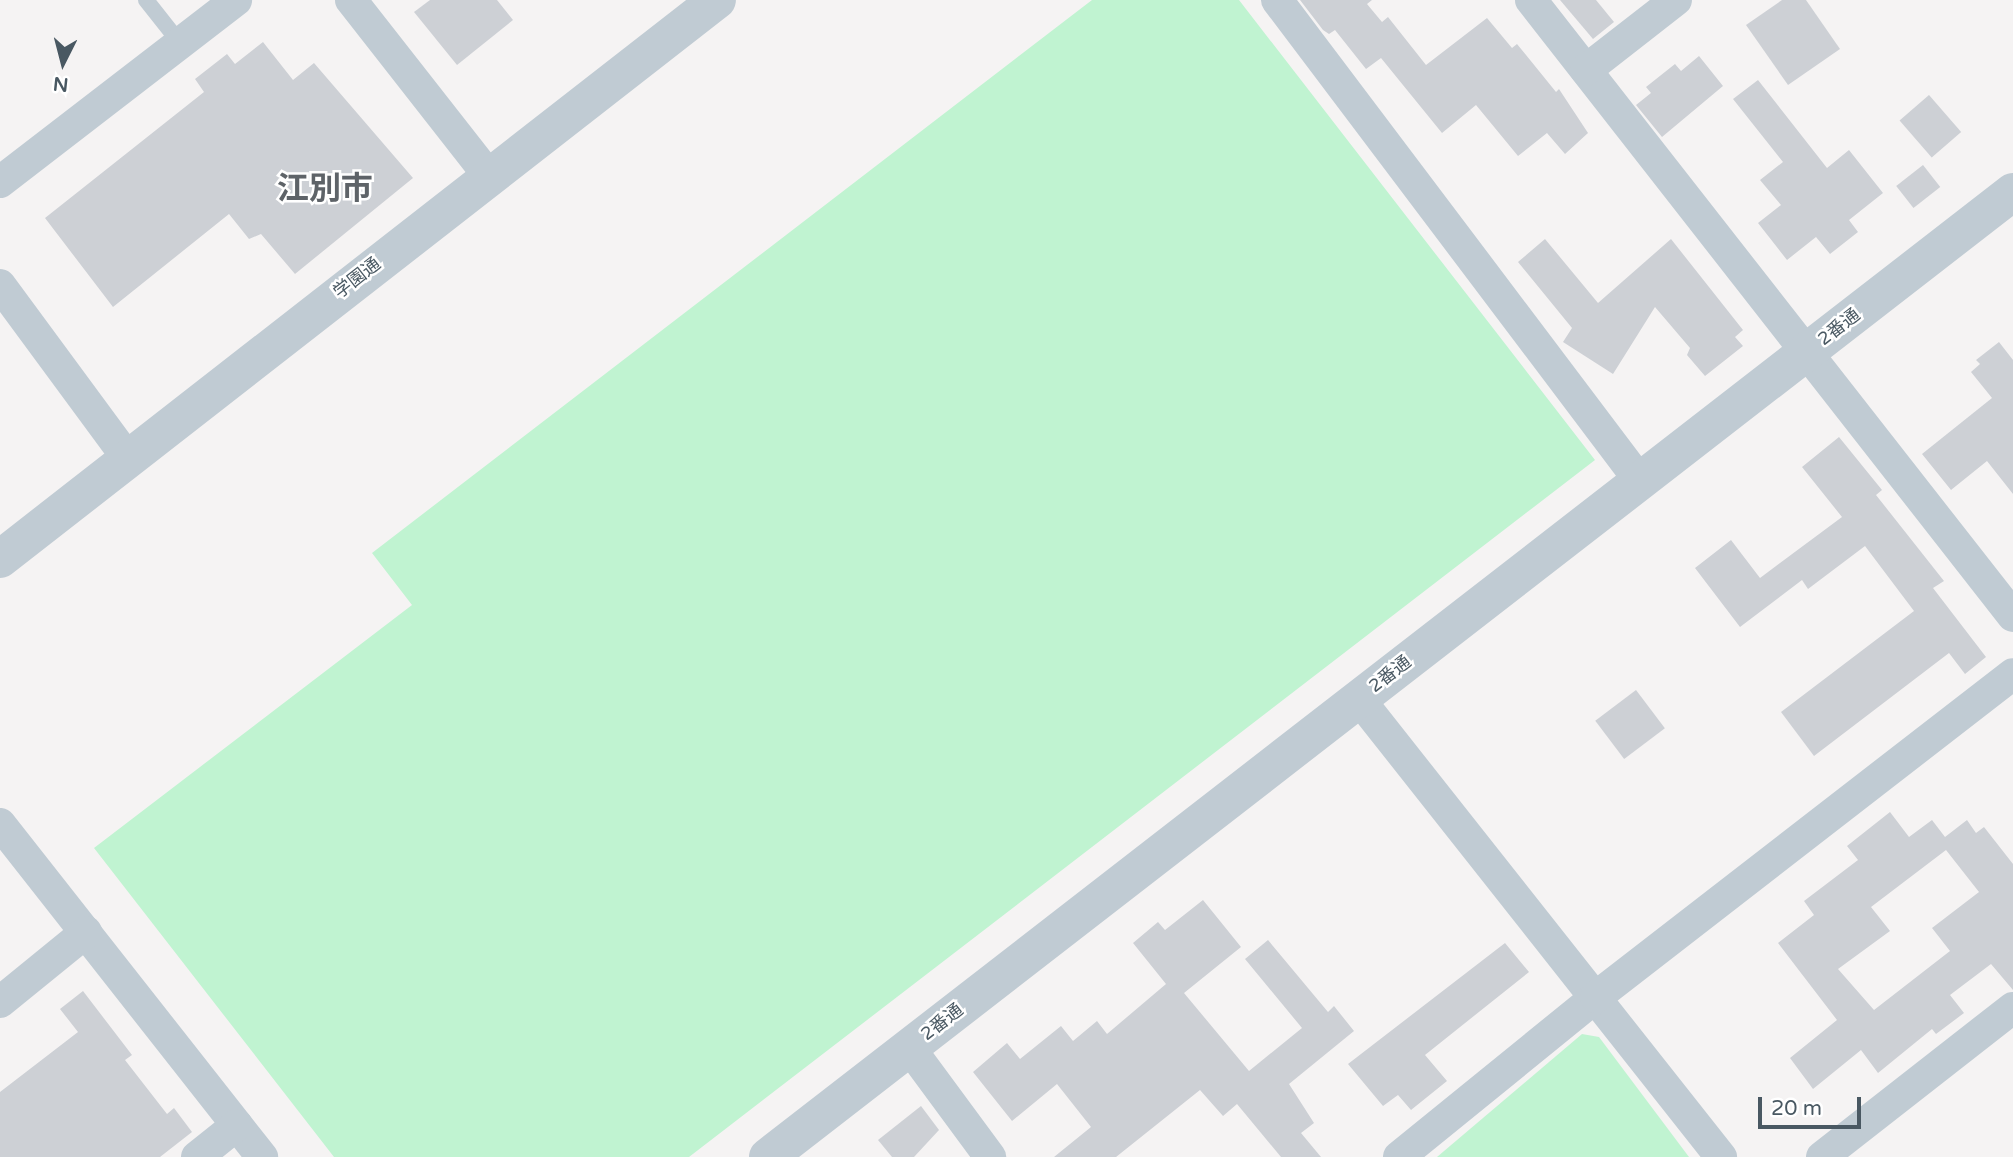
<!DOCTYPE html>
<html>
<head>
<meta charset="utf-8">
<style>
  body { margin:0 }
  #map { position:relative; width:2013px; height:1157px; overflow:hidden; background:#f5f3f3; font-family:"Varela Round","Noto Sans JP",sans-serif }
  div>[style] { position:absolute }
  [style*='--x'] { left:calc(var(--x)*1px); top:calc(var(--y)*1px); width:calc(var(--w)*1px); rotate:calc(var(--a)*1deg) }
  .green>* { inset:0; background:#c0f3d1 }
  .building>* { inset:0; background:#cdd0d5; transform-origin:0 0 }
  .service>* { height:16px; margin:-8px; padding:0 8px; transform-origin:8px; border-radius:8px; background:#c0cbd3 }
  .minor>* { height:32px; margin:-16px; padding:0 16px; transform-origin:16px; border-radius:16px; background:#c0cbd3 }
  .tertiary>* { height:38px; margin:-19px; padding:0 19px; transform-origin:19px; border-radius:19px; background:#c0cbd3 }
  span { translate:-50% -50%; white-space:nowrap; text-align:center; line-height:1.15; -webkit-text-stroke:5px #fff; paint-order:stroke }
  .street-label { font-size:18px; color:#495862 }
  .town-label { font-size:32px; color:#5e6368; font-weight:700 }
  .north { position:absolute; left:28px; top:28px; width:70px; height:70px; -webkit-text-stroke:5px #fff; paint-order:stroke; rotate:186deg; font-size:19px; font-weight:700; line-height:28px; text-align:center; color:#495862 }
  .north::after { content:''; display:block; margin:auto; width:24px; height:32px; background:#495862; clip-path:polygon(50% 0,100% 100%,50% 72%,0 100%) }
  .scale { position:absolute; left:1758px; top:1097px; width:103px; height:32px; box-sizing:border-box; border:4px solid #495862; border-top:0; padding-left:9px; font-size:21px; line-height:24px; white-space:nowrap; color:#495862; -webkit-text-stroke:5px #fff; paint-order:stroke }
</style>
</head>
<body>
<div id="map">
  <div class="green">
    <i style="clip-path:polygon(1092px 0,1239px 0,1595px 460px,689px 1157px,334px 1157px,94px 848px,412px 605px,372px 553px)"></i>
    <i style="clip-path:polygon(1582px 1034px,1599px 1037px,1689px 1157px,1437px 1157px)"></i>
  </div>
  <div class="building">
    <i style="clip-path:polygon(430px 0,497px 0,513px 20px,457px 65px,414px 12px)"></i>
    <i style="clip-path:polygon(1300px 0,1372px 0,1367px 4px,1382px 22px,1388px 17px,1426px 65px,1487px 18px,1512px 48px,1517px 44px,1556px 92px,1559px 89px,1588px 133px,1565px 154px,1547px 133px,1518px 156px,1476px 105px,1442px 133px,1381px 58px,1366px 69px,1335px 30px,1329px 34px,1323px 30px)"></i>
    <i style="clip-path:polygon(1560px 0,1596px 0,1614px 22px,1593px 39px)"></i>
    <i style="clip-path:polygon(1782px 0,1806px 0,1840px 49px,1788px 85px,1746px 25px)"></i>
    <i style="clip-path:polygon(263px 42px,293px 80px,314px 63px,413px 178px,295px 274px,261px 234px,249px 239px,229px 214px,113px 307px,45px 218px,204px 92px,195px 79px,227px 54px,235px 64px)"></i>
    <i style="clip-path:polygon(1699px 56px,1723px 86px,1662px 137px,1636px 105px,1651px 93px,1646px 87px,1675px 64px,1681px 71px)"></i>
    <i style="clip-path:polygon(1758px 80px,1827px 168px,1849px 150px,1883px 193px,1849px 220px,1858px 232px,1830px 254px,1816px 237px,1787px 260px,1758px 223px,1781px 205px,1760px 180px,1783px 162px,1733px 99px)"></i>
    <i style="left:1929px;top:95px;width:49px;height:39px;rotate:49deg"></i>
    <i style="left:1923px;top:165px;width:28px;height:34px;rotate:52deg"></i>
    <i style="clip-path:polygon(1545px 239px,1598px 303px,1671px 239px,1743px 330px,1735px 337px,1743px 346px,1705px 376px,1687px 355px,1690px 348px,1655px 307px,1613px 374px,1563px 342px,1572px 328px,1518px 262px)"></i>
    <i style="clip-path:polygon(1999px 342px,2013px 360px,2013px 494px,1987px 461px,1951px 490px,1922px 454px,1992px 398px,1971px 372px,1980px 364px,1976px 360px)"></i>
    <i style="clip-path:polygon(1839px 437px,1882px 490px,1876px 495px,1944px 581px,1933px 588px,1986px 657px,1965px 674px,1949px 653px,1814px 756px,1781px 712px,1914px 611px,1865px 546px,1808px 589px,1802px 580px,1740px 627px,1695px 568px,1731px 540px,1760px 578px,1842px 517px,1802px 467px)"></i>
    <i style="left:1636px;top:690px;width:48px;height:51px;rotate:53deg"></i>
    <i style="clip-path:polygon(evenodd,1890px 812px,1909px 837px,1932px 820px,1945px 837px,1967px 820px,1976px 833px,1984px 827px,2013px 864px,2013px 990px,1991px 964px,1950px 995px,1964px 1013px,1936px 1034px,1932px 1029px,1878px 1073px,1861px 1050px,1813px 1089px,1790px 1058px,1837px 1020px,1778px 943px,1814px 915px,1804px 901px,1858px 860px,1847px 846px,1890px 812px,1946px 850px,1979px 892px,1932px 928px,1950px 951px,1874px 1010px,1838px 969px,1890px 931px,1871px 907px,1946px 850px)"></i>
    <i style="clip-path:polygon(1203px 900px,1241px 947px,1184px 993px,1249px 1071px,1302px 1028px,1245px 959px,1268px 940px,1328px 1012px,1334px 1006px,1354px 1031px,1289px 1084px,1314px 1123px,1301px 1133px,1321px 1157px,1281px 1157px,1237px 1104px,1223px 1116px,1200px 1090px,1116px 1157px,1054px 1157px,1091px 1127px,1057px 1084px,1012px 1121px,973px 1072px,1007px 1043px,1020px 1059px,1061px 1026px,1073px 1041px,1097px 1021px,1107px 1034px,1166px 984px,1133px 943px,1158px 922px,1165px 930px)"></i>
    <i style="clip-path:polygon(1505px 943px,1529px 972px,1425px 1055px,1447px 1081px,1411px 1110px,1398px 1095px,1383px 1106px,1348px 1064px)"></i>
    <i style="clip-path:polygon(83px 991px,132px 1055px,125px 1060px,167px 1114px,174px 1108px,192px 1132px,160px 1157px,0 1157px,0 1092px,78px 1032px,60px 1009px)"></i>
    <i style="clip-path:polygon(921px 1106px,939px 1130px,914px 1157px,892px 1157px,878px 1140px)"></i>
  </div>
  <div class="service">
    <i style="--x:146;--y:0;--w:55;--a:51.7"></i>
  </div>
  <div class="minor">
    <i style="--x:351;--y:0;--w:224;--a:51.9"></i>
    <i style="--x:1277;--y:0;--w:603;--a:52.96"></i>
    <i style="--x:1531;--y:0;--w:782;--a:51.96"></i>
    <i style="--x:1586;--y:70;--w:114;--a:-37.9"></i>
    <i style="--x:0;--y:182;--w:298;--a:-37.6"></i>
    <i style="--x:0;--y:285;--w:212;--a:53.6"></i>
    <i style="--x:1359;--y:699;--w:584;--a:51.68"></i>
    <i style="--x:0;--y:824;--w:424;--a:51.8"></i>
    <i style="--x:0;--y:1002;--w:111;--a:-39.1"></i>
    <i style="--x:909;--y:1047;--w:137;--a:53.6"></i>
    <i style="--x:197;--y:1157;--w:51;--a:-38.7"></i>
    <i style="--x:1399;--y:1157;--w:254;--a:-39.1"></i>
    <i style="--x:1596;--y:997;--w:527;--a:-37.76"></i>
    <i style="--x:1822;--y:1157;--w:242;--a:-38"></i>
  </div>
  <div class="tertiary">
    <i style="--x:0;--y:559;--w:909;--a:-37.94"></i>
    <i style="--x:768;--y:1157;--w:1575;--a:-37.78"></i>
  </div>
  <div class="street-label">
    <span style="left:357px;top:278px;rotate:-38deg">学園通</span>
    <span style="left:1839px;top:327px;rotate:-38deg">2番通</span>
    <span style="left:1390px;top:674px;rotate:-38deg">2番通</span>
    <span style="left:942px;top:1022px;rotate:-38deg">2番通</span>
  </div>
  <div class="town-label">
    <span style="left:325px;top:189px">江別市</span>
  </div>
  <div class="north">N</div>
  <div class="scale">20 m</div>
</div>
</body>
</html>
